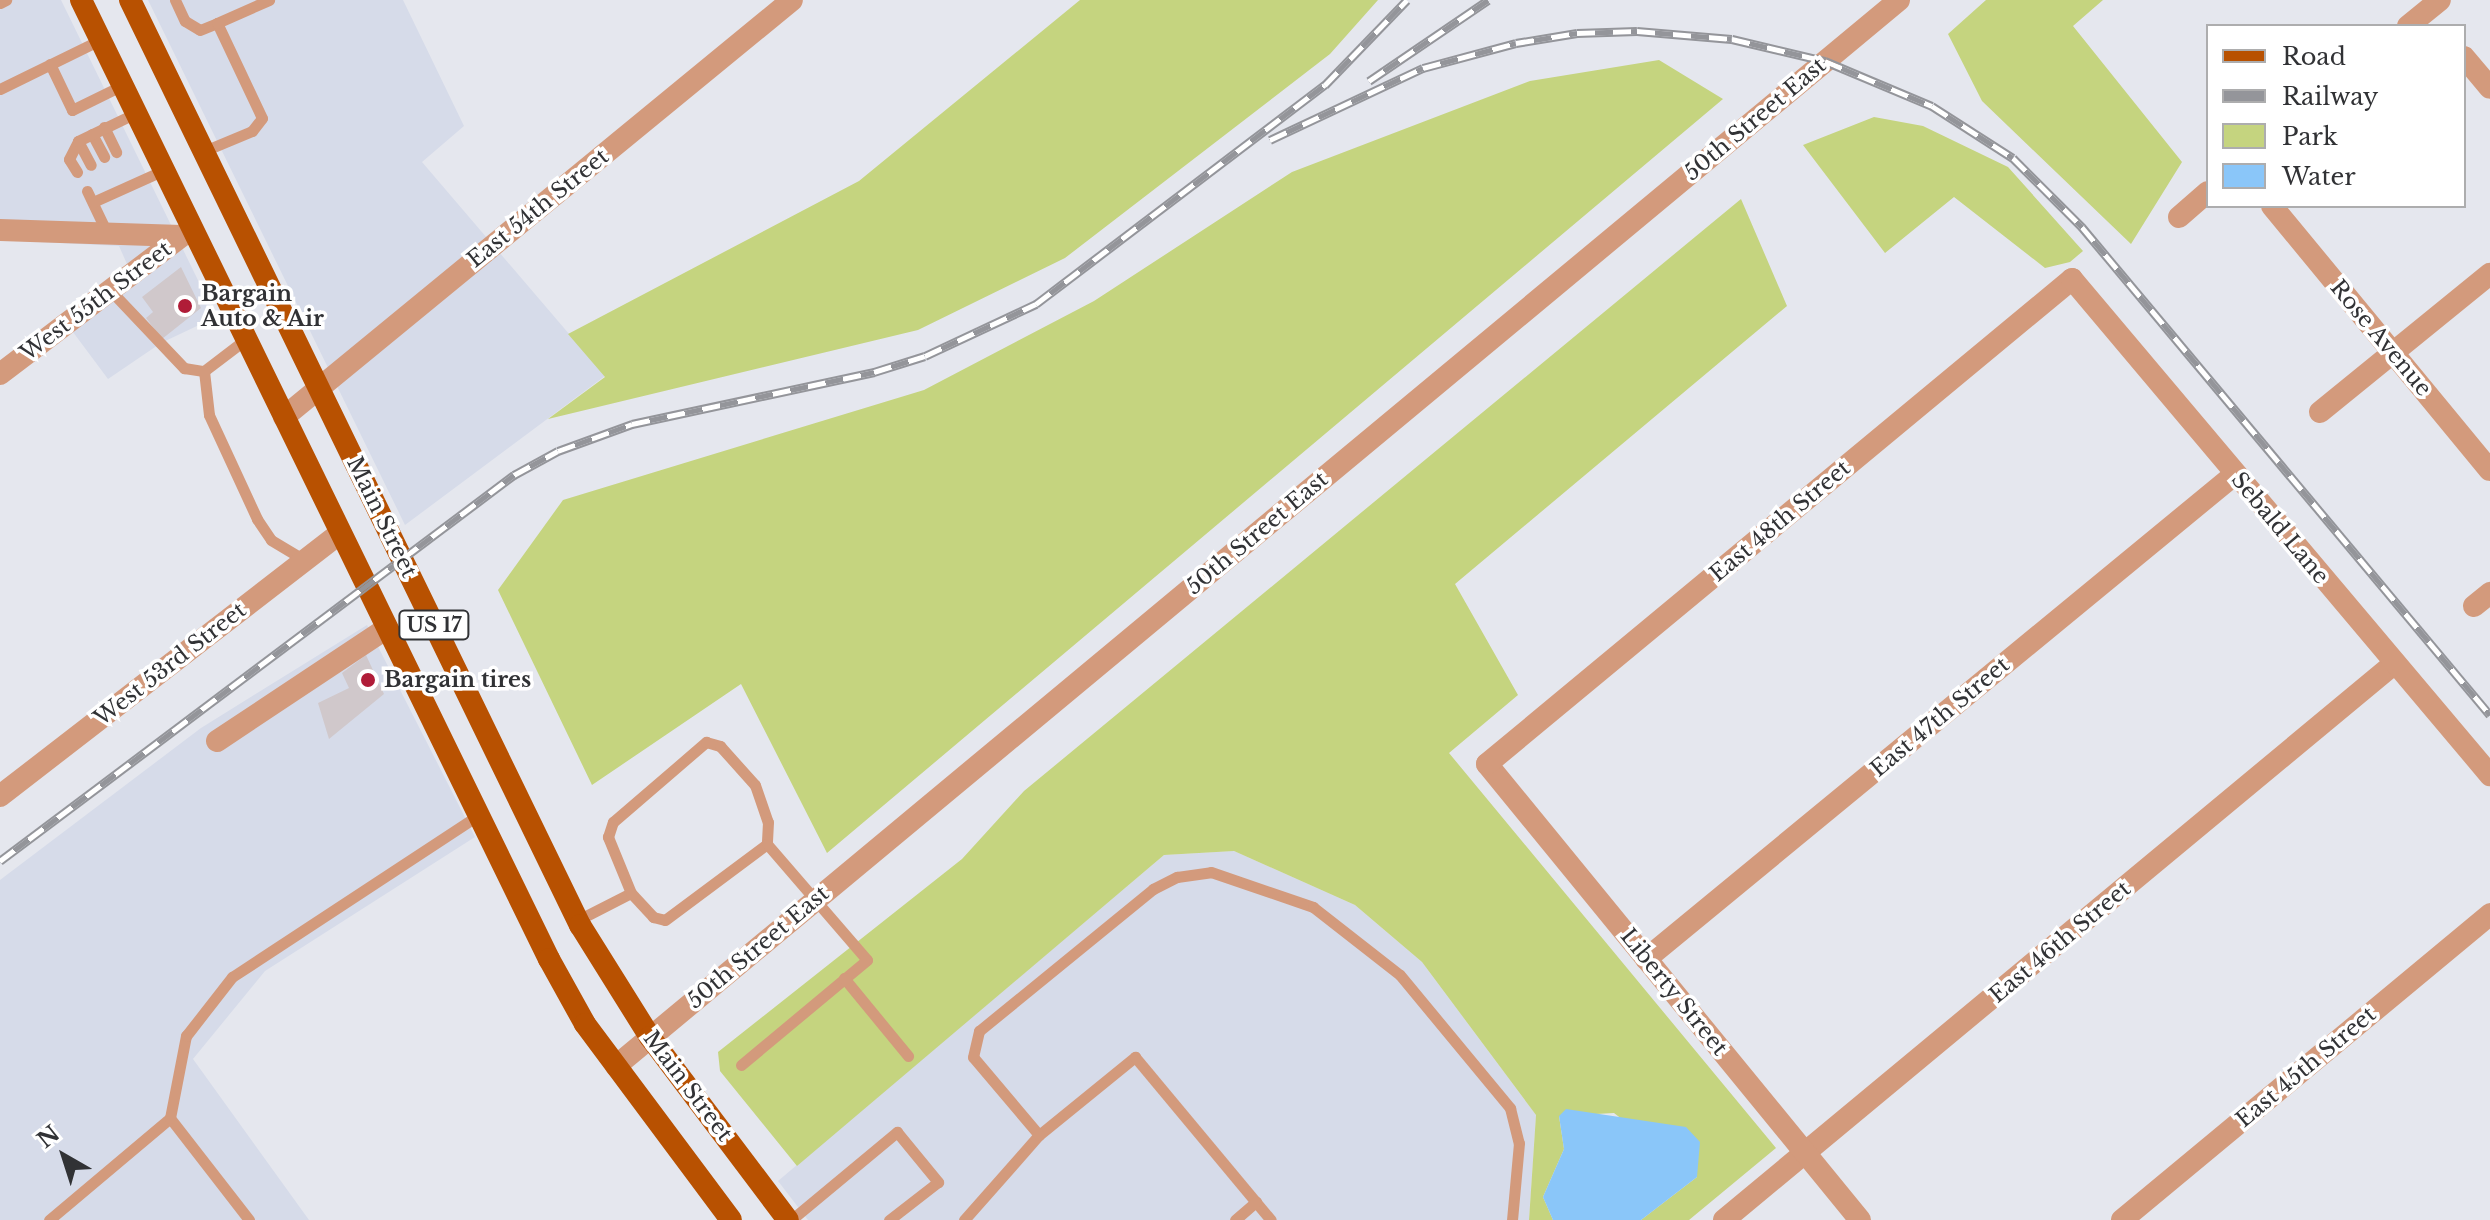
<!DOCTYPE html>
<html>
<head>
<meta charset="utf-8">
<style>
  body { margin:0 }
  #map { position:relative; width:2490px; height:1220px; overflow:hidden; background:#e5e7ee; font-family:"Libre Baskerville",serif }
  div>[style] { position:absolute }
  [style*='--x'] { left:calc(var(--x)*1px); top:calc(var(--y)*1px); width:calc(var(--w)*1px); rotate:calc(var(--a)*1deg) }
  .built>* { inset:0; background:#d6dbe9 }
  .green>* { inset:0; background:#c5d47f }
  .water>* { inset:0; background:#8ac6f9 }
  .building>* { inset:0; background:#d0c8cb }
  .service>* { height:11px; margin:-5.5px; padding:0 5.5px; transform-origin:5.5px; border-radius:5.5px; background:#d39a7c }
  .minor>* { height:22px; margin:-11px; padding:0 11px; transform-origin:11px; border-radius:11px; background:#d39a7c }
  .tertiary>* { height:22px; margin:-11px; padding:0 11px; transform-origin:11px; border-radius:11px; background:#d39a7c }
  .primary>* { height:22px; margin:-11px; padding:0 11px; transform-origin:11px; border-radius:11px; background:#b85101 }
  .rail>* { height:9px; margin-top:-4.5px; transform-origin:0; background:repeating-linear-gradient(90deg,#fff 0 18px,#94959a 0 36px); box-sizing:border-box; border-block:2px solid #94959a }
  .dots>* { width:22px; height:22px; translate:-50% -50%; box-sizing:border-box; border:4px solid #fff; border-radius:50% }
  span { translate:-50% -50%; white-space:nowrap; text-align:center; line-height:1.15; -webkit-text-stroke:7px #fff; paint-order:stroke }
  .shield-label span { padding:2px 6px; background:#fff; border:2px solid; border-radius:6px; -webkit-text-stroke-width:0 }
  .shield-label { font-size:20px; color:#313235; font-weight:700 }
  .street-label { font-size:22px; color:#313235 }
  .poi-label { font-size:22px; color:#313235; font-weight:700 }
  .left { translate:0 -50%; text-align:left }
  .legend { position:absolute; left:2206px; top:24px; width:260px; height:184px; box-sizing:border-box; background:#fff; border:2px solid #adadae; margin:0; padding:10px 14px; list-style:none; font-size:24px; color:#313235 }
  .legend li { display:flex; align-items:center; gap:16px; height:40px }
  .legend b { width:40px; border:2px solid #adadae }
  .north { position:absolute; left:24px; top:1116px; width:80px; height:80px; -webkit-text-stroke:6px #fff; paint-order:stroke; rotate:321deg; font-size:22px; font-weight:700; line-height:32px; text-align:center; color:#313235 }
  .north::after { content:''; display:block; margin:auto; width:28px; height:36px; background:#313235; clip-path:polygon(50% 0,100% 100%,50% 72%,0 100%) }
</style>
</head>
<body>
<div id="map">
  <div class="built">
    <i style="clip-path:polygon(0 0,61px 0,216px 317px,161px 343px,108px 379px,61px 316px,127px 264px,119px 246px,0 240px)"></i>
    <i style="clip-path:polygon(148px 0,403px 0,464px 126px,422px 162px,605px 376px,405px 525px)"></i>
    <i style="clip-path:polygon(367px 625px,475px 837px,265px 971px,193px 1059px,309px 1220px,0 1220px,0 880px,201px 728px)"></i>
    <i style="clip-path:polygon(1234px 851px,1355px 905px,1422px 962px,1536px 1115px,1529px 1220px,808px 1220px,778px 1181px,1164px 855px)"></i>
  </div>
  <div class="green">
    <i style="clip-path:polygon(1080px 0,1378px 0,1330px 54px,1065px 258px,918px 330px,548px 419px,605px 377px,568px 334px,859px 181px)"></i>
    <i style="clip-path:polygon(1986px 0,2103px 0,2073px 26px,2182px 162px,2131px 244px,1982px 101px,1948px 34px)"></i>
    <i style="clip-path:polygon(1659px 60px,1723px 99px,827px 853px,741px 684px,592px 785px,498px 590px,563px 500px,924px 390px,1094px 301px,1292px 172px,1530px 81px)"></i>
    <i style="clip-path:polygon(1874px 117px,1923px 126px,2008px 167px,2083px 251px,2070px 262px,2045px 268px,1954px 197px,1885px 253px,1803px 145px)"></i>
    <i style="clip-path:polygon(1741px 199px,1787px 306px,1455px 584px,1518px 695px,1449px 753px,1776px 1148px,1689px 1220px,1641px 1220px,1697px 1177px,1614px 1113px,1559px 1116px,1564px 1149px,1543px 1197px,1553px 1220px,1529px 1220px,1536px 1115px,1422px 962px,1355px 905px,1234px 851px,1164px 855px,797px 1166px,720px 1071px,718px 1052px,962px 859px,1024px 791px)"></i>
  </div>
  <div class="water">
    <i style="clip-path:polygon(1566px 1109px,1686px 1127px,1700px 1142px,1697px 1177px,1641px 1220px,1553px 1220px,1543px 1197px,1564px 1149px,1559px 1116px)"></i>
  </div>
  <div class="building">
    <i style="clip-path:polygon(181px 267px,201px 308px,162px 339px,146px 318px,153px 312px,142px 297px)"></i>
    <i style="clip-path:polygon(366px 655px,384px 694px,329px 739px,318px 703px,349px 688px,342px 673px)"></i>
  </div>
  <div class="service">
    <i style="--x:175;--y:0;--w:23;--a:65"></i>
    <i style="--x:185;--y:21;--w:17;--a:31"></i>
    <i style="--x:200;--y:30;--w:18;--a:-22"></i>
    <i style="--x:0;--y:3;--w:7;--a:-27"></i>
    <i style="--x:50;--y:64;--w:51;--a:64.4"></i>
    <i style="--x:72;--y:110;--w:57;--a:-26.1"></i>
    <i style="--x:0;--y:89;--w:111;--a:-26.1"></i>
    <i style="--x:104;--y:127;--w:28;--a:64"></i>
    <i style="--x:92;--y:134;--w:26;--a:62"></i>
    <i style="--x:78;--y:141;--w:27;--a:62"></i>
    <i style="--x:204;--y:151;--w:52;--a:-22.6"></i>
    <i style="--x:252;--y:131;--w:16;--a:-52"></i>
    <i style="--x:262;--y:118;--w:105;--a:-115.3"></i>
    <i style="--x:217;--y:23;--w:57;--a:-23.9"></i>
    <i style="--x:77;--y:172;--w:15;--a:-122"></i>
    <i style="--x:69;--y:159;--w:20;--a:-63"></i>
    <i style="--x:78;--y:141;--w:64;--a:-25.8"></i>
    <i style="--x:87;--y:191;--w:47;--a:64.5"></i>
    <i style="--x:93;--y:202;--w:78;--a:-24.3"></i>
    <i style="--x:110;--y:290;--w:108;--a:46.5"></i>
    <i style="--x:184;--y:368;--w:20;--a:9"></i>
    <i style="--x:246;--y:339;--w:53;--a:142.7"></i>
    <i style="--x:204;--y:371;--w:44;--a:83.5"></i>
    <i style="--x:209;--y:415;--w:115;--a:65.2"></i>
    <i style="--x:257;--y:519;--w:25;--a:56"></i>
    <i style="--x:271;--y:540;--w:39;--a:31"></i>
    <i style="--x:631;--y:893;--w:61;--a:-112.3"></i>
    <i style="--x:608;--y:837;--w:16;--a:-72"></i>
    <i style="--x:613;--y:822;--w:123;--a:-40.7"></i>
    <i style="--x:706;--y:742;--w:15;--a:16"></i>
    <i style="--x:720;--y:746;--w:52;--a:48.1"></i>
    <i style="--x:755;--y:785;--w:39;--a:71"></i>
    <i style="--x:768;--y:822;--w:22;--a:93"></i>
    <i style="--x:578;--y:920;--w:59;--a:-27"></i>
    <i style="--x:631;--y:893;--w:33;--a:47"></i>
    <i style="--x:653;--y:917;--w:12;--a:14"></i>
    <i style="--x:665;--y:920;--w:127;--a:-36.7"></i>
    <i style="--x:767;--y:844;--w:153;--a:49.2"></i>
    <i style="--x:867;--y:960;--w:164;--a:140.2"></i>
    <i style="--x:844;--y:978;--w:101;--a:50.6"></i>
    <i style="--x:170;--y:1118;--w:129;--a:52.2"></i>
    <i style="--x:1039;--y:1135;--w:124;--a:-39.1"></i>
    <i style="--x:1135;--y:1057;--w:212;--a:50.2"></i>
    <i style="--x:49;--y:1220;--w:158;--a:-40.1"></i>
    <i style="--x:170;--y:1118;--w:84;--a:-79"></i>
    <i style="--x:186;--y:1036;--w:75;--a:-52.1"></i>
    <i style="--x:232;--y:977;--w:293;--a:-33.3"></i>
    <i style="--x:791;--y:1220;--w:138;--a:-39.7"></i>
    <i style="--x:897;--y:1132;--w:65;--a:50.6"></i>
    <i style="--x:938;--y:1182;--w:62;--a:142.2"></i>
    <i style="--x:964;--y:1220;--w:113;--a:-48.6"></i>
    <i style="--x:1039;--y:1135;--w:102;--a:-130.2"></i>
    <i style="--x:973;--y:1057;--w:27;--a:-77"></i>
    <i style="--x:979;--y:1031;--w:225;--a:-39.2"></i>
    <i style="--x:1153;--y:889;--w:27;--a:-27"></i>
    <i style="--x:1177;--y:877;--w:34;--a:-8"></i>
    <i style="--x:1211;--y:872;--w:108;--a:18.9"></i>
    <i style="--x:1313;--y:907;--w:110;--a:38"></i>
    <i style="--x:1400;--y:975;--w:173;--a:50.4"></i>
    <i style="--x:1510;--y:1108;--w:36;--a:76"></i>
    <i style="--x:1519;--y:1143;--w:77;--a:95.2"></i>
    <i style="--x:1235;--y:1220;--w:28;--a:-41"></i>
  </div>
  <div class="minor">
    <i style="--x:2408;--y:26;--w:41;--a:-39.1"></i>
    <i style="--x:2464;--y:57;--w:40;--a:50"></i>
    <i style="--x:2272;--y:206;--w:342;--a:50.5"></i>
    <i style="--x:2179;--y:217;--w:38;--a:-41"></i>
    <i style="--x:0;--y:230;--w:181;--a:1.9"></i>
    <i style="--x:0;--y:374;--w:241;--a:-37.2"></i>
    <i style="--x:2320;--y:412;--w:219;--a:-39.1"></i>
    <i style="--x:284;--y:417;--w:657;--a:-39.38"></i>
    <i style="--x:2474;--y:606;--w:21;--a:-39"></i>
    <i style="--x:217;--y:741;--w:204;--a:-33.6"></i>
    <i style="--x:0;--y:796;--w:430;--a:-37.7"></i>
    <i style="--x:1646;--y:959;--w:762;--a:-39.46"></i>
    <i style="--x:1724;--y:1220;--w:872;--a:-39.7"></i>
    <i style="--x:1860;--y:1220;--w:589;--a:-129.28"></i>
    <i style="--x:1487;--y:764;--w:760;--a:-39.66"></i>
    <i style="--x:2072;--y:279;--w:649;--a:49.88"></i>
    <i style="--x:2122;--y:1220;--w:479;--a:-39.7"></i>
  </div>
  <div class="tertiary">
    <i style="--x:616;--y:1066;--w:1668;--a:-39.72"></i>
  </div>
  <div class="primary">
    <i style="--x:81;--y:0;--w:1067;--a:63.99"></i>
    <i style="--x:549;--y:959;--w:74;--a:61"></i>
    <i style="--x:585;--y:1024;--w:244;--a:53.3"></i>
    <i style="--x:130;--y:0;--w:1029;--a:64.06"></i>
    <i style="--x:580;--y:925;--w:132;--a:58"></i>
    <i style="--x:650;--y:1037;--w:229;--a:53"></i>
  </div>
  <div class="rail">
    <i style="--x:1369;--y:81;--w:144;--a:-34.2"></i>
    <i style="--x:1270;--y:140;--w:169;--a:-25.2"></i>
    <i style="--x:1423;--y:68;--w:96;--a:-15"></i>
    <i style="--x:1516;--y:43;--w:62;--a:-9.3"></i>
    <i style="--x:1577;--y:33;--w:60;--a:-1.9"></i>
    <i style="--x:1637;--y:31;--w:95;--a:4.8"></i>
    <i style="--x:1732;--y:39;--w:96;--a:13.3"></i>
    <i style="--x:1825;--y:61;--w:116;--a:22.8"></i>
    <i style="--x:1932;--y:106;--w:96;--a:32.7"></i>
    <i style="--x:2013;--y:158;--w:98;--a:45"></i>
    <i style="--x:2082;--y:227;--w:636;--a:50.1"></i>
    <i style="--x:0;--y:861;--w:643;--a:-36.91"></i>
    <i style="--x:514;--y:475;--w:50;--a:-28.6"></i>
    <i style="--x:558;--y:451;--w:79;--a:-20"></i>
    <i style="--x:632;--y:424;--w:248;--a:-12.1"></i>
    <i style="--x:874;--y:372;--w:53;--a:-17.4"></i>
    <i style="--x:925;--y:356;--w:123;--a:-25.1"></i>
    <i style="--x:1036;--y:304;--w:363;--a:-37.2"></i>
    <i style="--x:1325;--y:85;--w:118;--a:-46"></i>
  </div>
  <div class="dots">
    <i style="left:185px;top:306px;background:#b01c38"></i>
    <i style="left:368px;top:680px;background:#b01c38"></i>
  </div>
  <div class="shield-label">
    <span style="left:434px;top:625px">US 17</span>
  </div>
  <div class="street-label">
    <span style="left:1755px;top:119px;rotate:-40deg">50th Street East</span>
    <span style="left:538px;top:208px;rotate:-39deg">East 54th Street</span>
    <span style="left:96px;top:301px;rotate:-37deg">West 55th Street</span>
    <span style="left:2381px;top:338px;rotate:50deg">Rose Avenue</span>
    <span style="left:382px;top:517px;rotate:64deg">Main Street</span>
    <span style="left:1780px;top:521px;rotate:-40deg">East 48th Street</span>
    <span style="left:2280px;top:528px;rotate:50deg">Sebald Lane</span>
    <span style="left:1257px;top:533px;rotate:-40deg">50th Street East</span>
    <span style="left:170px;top:664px;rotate:-38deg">West 53rd Street</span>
    <span style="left:1940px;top:717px;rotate:-40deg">East 47th Street</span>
    <span style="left:2060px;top:942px;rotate:-40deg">East 46th Street</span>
    <span style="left:758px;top:947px;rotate:-40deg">50th Street East</span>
    <span style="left:1674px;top:992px;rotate:51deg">Liberty Street</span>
    <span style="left:2306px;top:1067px;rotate:-40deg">East 45th Street</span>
    <span style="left:688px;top:1086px;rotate:53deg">Main Street</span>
  </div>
  <div class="poi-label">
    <span class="left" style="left:201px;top:306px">Bargain<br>Auto &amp; Air</span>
    <span class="left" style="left:384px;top:680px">Bargain tires</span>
  </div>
  <ul class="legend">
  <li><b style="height:10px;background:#b85101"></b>Road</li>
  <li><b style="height:10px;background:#94959a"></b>Railway</li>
  <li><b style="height:22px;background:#c5d47f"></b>Park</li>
  <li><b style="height:22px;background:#8ac6f9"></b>Water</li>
  </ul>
  <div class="north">N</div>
</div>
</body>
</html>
